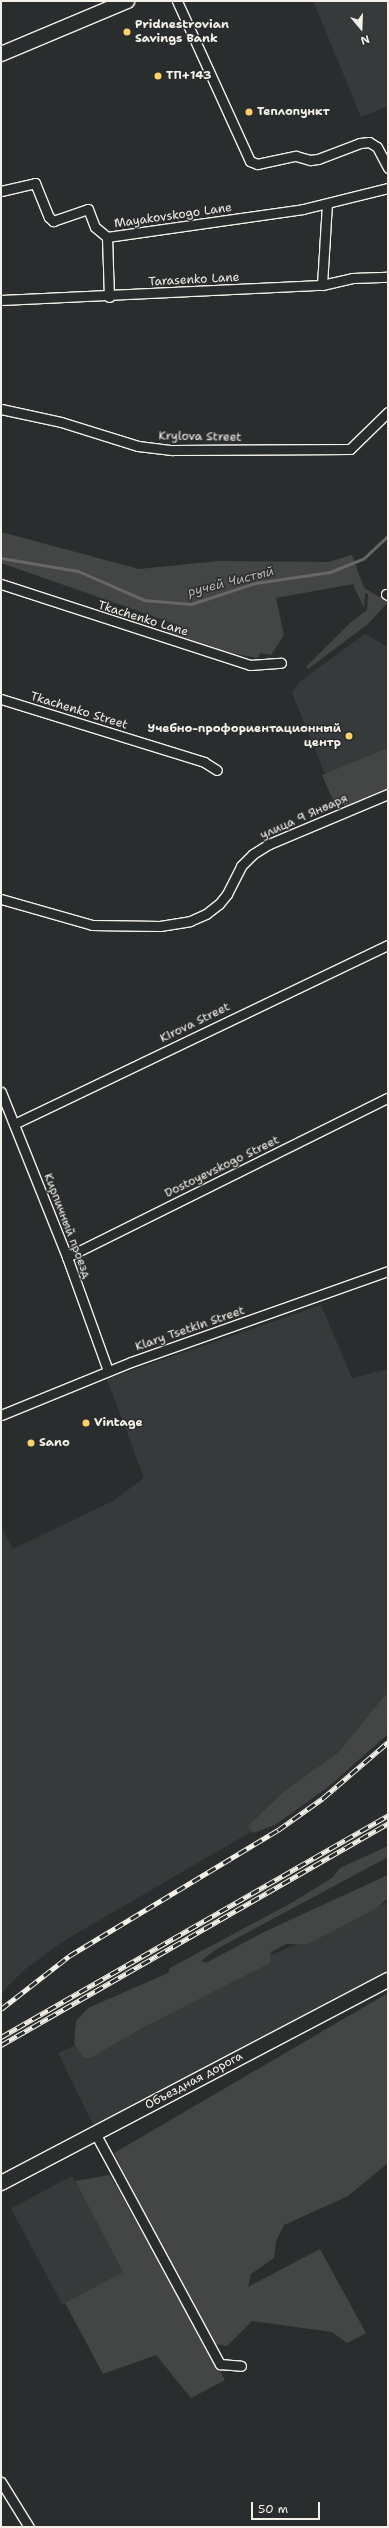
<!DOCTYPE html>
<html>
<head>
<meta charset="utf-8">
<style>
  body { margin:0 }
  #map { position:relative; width:389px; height:2528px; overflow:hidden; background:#2a2d2e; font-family:"Shantell Sans",sans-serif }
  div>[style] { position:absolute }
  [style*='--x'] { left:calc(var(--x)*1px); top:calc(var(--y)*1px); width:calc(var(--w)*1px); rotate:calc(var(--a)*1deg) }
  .built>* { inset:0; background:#373a3a; transform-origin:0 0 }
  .green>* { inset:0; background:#444645 }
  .stream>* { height:3px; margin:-1.5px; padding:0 1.5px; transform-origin:1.5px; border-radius:1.5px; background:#676866 }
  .roads { filter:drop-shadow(1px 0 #f4f1e8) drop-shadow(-1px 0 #f4f1e8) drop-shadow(0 1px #f4f1e8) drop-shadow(0 -1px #f4f1e8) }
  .minor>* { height:9px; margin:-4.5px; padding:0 4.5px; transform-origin:4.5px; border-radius:4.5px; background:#2a2d2e }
  .primary>* { height:14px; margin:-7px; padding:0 7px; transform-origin:7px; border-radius:7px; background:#2a2d2e }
  .rail>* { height:4.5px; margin-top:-2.25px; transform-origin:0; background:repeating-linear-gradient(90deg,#2a2d2e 0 9px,#f4f1e8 0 18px); box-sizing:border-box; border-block:1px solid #f4f1e8 }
  .dots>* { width:11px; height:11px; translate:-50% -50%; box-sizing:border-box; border:2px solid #2a2d2e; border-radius:50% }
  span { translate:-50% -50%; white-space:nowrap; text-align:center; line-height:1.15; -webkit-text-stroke:3px #2a2d2e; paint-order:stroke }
  .poi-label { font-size:12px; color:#f4f1e8; font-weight:700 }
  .left { translate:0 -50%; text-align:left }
  .right { translate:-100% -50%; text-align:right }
  .street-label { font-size:12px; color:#f4f1e8 }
  .water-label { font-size:13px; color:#b5b3ae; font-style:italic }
  .frame { position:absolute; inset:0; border:2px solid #f4f1e8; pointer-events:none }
  .north { position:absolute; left:341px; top:8px; width:40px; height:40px; -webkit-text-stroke:3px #2a2d2e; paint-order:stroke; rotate:161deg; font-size:11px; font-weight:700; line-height:16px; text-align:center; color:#f4f1e8 }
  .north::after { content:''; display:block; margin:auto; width:14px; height:18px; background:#f4f1e8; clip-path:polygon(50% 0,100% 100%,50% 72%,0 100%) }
  .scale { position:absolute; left:251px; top:2502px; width:69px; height:18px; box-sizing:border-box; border:2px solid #f4f1e8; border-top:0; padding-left:5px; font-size:12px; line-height:14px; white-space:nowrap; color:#f4f1e8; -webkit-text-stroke:3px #2a2d2e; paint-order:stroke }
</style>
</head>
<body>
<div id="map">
  <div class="built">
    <i style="clip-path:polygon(318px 1px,388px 1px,388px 106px,361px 117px,314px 3px)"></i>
    <i style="clip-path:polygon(365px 634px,388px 647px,388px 773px,334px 796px,292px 693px,299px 682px)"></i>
    <i style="clip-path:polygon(321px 1305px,352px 1378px,388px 1369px,388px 1727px,256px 1829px,62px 1942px,24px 1970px,1px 1993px,1px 1526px,13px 1549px,113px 1501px,144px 1478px,107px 1379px)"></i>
    <i style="clip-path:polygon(388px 1902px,388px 1972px,94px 2126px,58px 2053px)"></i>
    <i style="left:72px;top:2176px;width:109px;height:69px;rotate:62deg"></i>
  </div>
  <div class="green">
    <i style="clip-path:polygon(1px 532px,139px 569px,219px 561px,328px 562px,352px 555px,364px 588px,388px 602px,368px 624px,308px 669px,306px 667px,350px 623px,367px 610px,368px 594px,365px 593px,364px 608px,353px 584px,276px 598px,284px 635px,271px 655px,261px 653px,257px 658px,219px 651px,166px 636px,169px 630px,178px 625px,1px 563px)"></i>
    <i style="clip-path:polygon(388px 748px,388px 790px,347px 807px,334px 802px,322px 775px)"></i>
    <i style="clip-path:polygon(388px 1692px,388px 1734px,328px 1787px,275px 1825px,253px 1833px,248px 1826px,287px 1789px,338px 1753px)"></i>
    <i style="clip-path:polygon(388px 1846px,388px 1857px,215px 1950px,201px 1961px,206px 1963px,264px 1932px,388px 1875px,388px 1898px,377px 1908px,308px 1944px,286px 1944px,271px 1952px,270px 1963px,146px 2026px,90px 2058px,84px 2058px,74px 2043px,76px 2021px,88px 2008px,168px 1973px,170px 1968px,293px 1902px,332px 1878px,340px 1868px)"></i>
    <i style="clip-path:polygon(388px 1993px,388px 2163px,348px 2196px,284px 2225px,276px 2241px,274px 2258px,251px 2274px,248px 2287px,320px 2249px,366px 2333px,347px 2343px,332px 2332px,252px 2321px,227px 2346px,215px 2344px,167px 2259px,114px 2153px)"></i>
    <i style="clip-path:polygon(110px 2175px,225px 2380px,191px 2398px,156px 2355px,103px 2374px,65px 2303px,123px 2272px,75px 2181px)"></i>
  </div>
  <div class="stream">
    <i style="--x:1;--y:558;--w:78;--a:9.6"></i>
    <i style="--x:78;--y:571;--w:72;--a:23.7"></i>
    <i style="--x:144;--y:600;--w:47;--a:4.9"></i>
    <i style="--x:191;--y:604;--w:67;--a:-18.2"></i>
    <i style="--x:255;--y:583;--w:76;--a:-8.3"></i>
    <i style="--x:330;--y:572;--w:35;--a:-22"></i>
    <i style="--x:363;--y:559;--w:34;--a:-43"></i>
  </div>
  <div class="roads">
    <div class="minor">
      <i style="--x:177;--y:1;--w:176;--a:65.5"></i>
      <i style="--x:250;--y:161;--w:8;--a:23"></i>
      <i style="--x:257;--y:164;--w:40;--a:-12"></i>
      <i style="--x:296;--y:156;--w:15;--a:16"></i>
      <i style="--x:310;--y:160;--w:8;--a:-7"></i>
      <i style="--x:318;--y:159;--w:45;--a:-20.9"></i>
      <i style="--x:360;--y:143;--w:9;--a:-6"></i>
      <i style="--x:369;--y:142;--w:9;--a:32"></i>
      <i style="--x:377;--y:147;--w:24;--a:62"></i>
      <i style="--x:1;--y:191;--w:35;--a:-13"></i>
      <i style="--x:35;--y:183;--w:37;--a:68"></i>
      <i style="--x:49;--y:217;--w:6;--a:45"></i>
      <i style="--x:53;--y:221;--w:37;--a:-19"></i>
      <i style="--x:88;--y:209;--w:19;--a:69"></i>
      <i style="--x:95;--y:227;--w:16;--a:40"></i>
      <i style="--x:107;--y:237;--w:198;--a:-8.1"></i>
      <i style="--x:303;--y:209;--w:88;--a:-13.9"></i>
      <i style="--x:107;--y:237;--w:60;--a:88.1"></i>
      <i style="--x:322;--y:285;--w:81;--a:-86.5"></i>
      <i style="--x:1;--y:300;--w:321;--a:-2.7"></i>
      <i style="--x:322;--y:285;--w:31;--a:-13"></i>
      <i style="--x:352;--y:278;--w:36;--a:-2"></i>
      <i style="--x:1;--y:409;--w:61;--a:12.2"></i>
      <i style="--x:61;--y:422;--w:81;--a:17.3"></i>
      <i style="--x:138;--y:446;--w:34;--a:7"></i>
      <i style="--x:172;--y:450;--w:178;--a:-0.3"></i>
      <i style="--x:350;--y:449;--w:53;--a:-44.2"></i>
      <i style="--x:1;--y:584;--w:262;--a:18"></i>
      <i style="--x:250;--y:665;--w:31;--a:-4"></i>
      <i style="--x:386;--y:594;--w:2;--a:27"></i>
      <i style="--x:1;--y:699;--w:213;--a:17.2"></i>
      <i style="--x:204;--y:762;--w:15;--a:32"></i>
      <i style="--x:1;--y:899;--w:95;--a:15.9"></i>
      <i style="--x:92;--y:925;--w:68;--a:0.8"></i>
      <i style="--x:160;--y:926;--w:30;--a:-9"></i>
      <i style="--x:190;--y:921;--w:17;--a:-24"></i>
      <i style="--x:206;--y:914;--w:16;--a:-38"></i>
      <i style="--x:219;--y:904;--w:13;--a:-51"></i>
      <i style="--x:227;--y:894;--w:31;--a:-63"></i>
      <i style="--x:241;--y:866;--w:17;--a:-45"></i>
      <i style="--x:253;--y:854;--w:19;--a:-32"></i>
      <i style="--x:269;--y:844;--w:129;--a:-22.8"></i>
      <i style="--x:1;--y:1092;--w:178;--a:68.2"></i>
      <i style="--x:67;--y:1257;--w:121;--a:70.2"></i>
      <i style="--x:14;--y:1124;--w:415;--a:-25.6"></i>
      <i style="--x:67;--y:1257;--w:358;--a:-26.4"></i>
      <i style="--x:1;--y:1415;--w:140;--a:-22.2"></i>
      <i style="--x:131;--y:1362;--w:273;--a:-19.5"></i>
      <i style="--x:95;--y:2133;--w:263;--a:61.6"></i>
      <i style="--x:220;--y:2364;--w:21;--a:5"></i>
      <i style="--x:1;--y:2482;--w:53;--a:58.1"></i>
    </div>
    <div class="primary">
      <i style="--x:1;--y:54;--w:137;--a:-22.8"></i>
      <i style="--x:1;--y:2183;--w:437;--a:-27.7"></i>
    </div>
  </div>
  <div class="rail">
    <i style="--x:1;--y:2009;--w:86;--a:-37.9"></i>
    <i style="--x:69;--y:1956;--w:244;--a:-31.1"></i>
    <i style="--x:278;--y:1830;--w:55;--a:-35.4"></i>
    <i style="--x:323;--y:1798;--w:86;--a:-40.7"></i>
    <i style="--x:1;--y:2037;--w:446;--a:-29.8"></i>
    <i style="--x:1;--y:2045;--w:446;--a:-29.8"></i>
  </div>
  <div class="dots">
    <i style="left:127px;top:32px;background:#ffd166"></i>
    <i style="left:158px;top:76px;background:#ffd166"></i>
    <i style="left:249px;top:112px;background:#ffd166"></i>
    <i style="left:349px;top:736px;background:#ffd166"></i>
    <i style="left:86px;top:1423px;background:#ffd166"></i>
    <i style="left:31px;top:1443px;background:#ffd166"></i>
  </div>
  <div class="poi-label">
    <span class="left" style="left:135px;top:32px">Pridnestrovian<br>Savings Bank</span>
    <span class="left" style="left:166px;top:76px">ТП+143</span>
    <span class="left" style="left:257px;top:112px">Теплопункт</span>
    <span class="right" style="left:341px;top:736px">Учебно-профориентационный<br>центр</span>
    <span class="left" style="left:94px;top:1423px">Vintage</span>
    <span class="left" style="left:39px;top:1443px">Sano</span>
  </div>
  <div class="street-label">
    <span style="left:173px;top:216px;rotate:-8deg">Mayakovskogo Lane</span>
    <span style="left:194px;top:280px;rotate:-3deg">Tarasenko Lane</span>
    <span style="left:200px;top:437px;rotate:1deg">Krylova Street</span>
    <span style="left:143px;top:619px;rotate:17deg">Tkachenko Lane</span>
    <span style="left:79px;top:711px;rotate:17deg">Tkachenko Street</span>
    <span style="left:304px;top:817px;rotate:-24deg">улица 9 Января</span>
    <span style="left:195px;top:1023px;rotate:-26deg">Kirova Street</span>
    <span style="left:222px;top:1167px;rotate:-26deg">Dostoyevskogo Street</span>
    <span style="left:67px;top:1226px;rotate:69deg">Кирпичный проезд</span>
    <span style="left:190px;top:1329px;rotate:-19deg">Klary Tsetkin Street</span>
    <span style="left:194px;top:2081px;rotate:-28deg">Объездная дорога</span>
  </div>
  <div class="water-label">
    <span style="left:231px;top:582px;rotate:-14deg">ручей Чистый</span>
  </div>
  <div class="frame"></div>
  <div class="north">N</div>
  <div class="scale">50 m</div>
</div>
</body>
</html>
